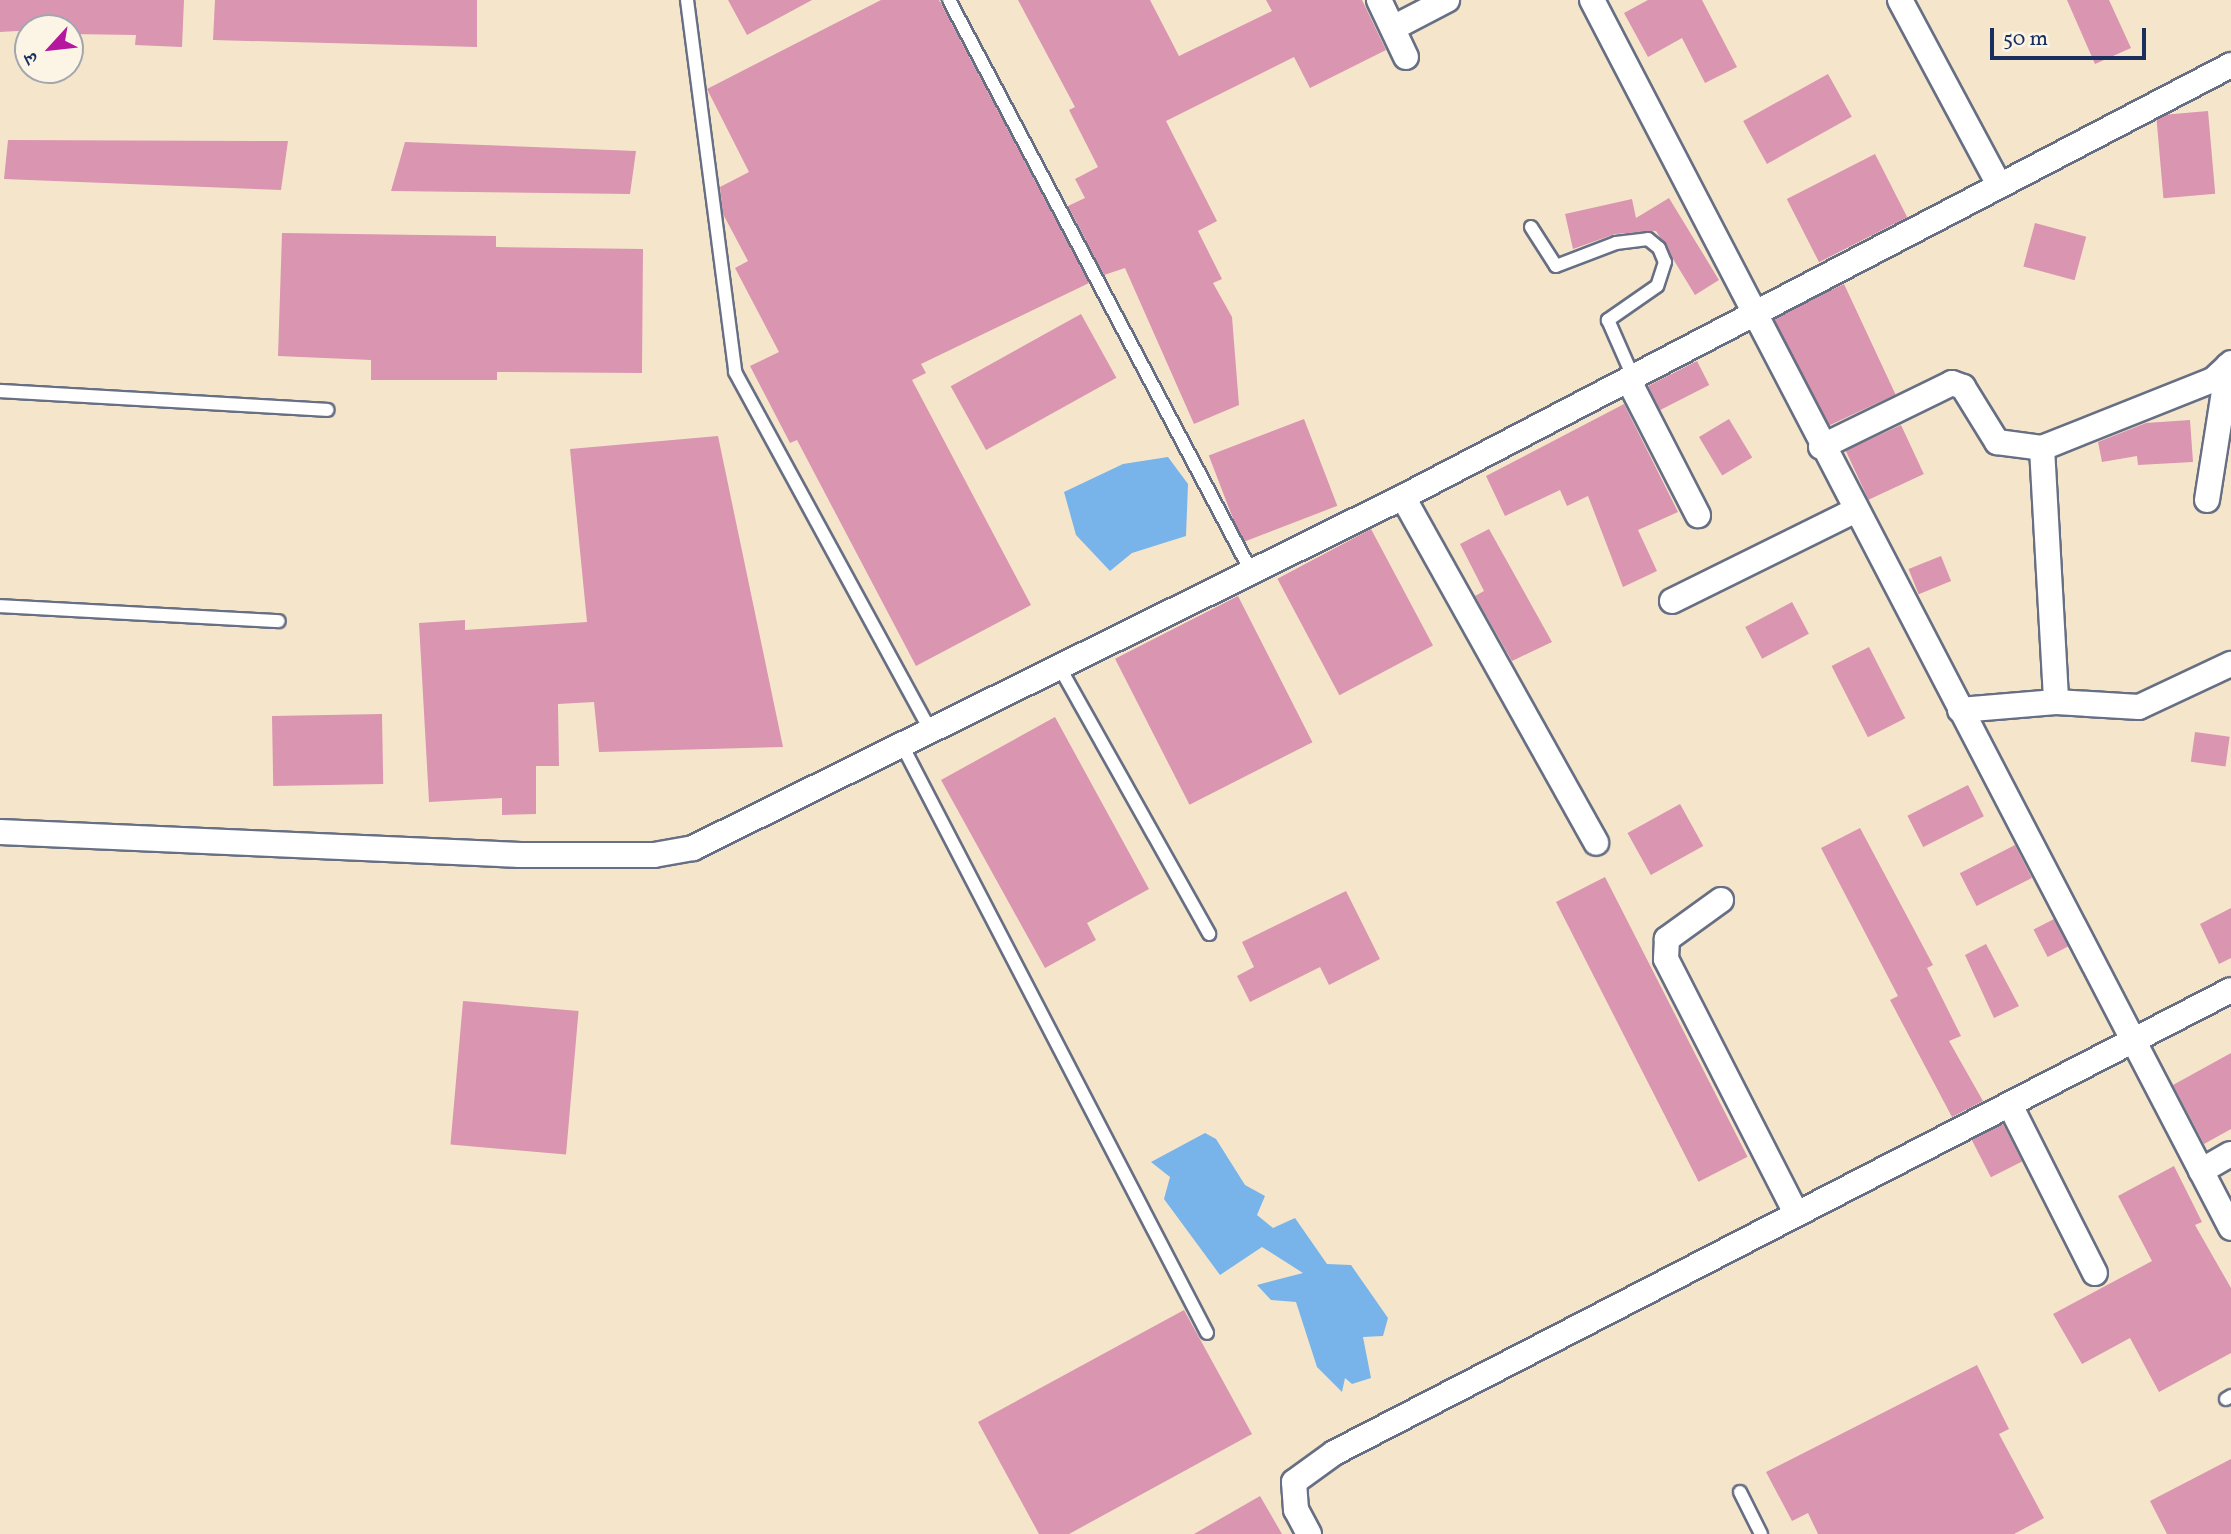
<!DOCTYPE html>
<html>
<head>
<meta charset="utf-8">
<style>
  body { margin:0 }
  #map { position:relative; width:2231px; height:1534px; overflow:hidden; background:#f5e6cb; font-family:Vollkorn,"Noto Serif Devanagari",serif }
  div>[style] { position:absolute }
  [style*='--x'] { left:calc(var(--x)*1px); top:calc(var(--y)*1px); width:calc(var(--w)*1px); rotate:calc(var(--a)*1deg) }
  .water>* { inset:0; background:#78b3e9 }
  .building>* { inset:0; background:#da95b1; transform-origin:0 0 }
  .roads { filter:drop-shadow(2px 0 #676f84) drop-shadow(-2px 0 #676f84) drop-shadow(0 2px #676f84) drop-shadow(0 -2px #676f84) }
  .lane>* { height:12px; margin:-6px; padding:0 6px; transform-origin:6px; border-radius:6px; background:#fff }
  .street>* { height:24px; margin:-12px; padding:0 12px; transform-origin:12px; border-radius:12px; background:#fff }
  span { translate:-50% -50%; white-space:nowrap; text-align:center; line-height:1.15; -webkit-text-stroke:6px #fcf5e5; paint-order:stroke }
  .north { position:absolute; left:14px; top:14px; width:70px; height:70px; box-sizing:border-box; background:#fcf5e5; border:2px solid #a2a6af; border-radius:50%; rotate:243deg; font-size:19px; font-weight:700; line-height:28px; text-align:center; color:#1b2f5e }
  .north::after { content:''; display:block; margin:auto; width:24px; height:32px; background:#b5179e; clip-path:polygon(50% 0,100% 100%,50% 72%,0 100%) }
  .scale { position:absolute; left:1990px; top:28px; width:156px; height:32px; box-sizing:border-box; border:4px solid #1b2f5e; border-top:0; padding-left:9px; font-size:21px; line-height:24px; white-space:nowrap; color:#1b2f5e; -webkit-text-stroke:5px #fcf5e5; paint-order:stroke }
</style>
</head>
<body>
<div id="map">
  <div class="water">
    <i style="clip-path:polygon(1168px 457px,1188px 484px,1186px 536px,1132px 553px,1110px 571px,1076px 535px,1064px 492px,1123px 464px)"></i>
    <i style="clip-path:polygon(1205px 1133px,1216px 1139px,1245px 1185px,1265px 1196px,1257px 1215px,1273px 1228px,1295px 1218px,1327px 1264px,1351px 1265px,1388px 1318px,1383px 1336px,1363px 1337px,1371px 1378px,1352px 1384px,1345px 1378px,1342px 1392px,1317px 1367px,1296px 1302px,1271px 1300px,1257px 1285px,1303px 1273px,1262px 1247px,1220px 1275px,1164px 1199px,1170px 1177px,1151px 1162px)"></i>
  </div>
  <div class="building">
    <i style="clip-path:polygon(0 0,184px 0,182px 47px,135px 45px,136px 35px,70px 34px,70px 28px,0 32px)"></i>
    <i style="clip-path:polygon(215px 0,477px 0,477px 47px,213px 40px)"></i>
    <i style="clip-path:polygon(728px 0,812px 0,747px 35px)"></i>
    <i style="clip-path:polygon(881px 0,939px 0,1089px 283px,921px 364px,926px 373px,912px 380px,1031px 605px,916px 666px,797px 440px,790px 443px,750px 366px,779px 352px,735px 268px,748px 261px,723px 214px,720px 187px,749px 172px,707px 89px)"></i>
    <i style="clip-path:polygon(1018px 0,1150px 0,1179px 56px,1272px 11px,1266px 0,1362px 0,1386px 50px,1310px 88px,1294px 57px,1166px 121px,1217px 221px,1198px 231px,1222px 279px,1213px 283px,1232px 317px,1239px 405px,1194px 424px,1125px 268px,1104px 275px,1068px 206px,1085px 198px,1075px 179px,1098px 167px,1069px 110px,1075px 107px)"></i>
    <i style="clip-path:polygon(1648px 0,1702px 0,1737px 67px,1705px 83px,1682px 38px,1648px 57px,1624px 13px)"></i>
    <i style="clip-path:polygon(2067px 0,2109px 0,2131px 48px,2095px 64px)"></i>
    <i style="left:1828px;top:74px;width:49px;height:97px;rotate:61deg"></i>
    <i style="left:2208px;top:111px;width:83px;height:52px;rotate:85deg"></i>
    <i style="clip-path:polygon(8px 140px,288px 141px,281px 190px,4px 179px)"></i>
    <i style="clip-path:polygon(405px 142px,636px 151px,630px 194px,391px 191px)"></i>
    <i style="left:1875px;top:154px;width:71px;height:99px;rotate:63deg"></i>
    <i style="clip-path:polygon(1669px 198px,1719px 280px,1695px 295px,1656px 231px,1615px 234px,1573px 249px,1565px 214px,1632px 199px,1636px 218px)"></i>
    <i style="left:2035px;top:223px;width:53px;height:45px;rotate:15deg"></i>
    <i style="clip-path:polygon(282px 233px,496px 236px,496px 247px,643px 249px,642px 373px,497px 372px,497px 380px,371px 380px,371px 360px,278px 356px)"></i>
    <i style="left:1844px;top:284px;width:122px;height:78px;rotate:65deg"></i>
    <i style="left:1081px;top:314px;width:73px;height:149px;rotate:61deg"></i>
    <i style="left:1697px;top:361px;width:27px;height:55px;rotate:63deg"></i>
    <i style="clip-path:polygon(1624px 404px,1678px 512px,1638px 530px,1657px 571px,1623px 587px,1588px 496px,1567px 506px,1560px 490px,1505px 516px,1486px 476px)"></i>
    <i style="left:1304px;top:419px;width:93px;height:102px;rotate:69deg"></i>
    <i style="left:1729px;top:419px;width:45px;height:35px;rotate:59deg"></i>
    <i style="clip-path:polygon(2190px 420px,2193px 462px,2138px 465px,2137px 456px,2102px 462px,2098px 442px,2146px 423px)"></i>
    <i style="left:1901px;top:425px;width:54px;height:61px;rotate:65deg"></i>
    <i style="clip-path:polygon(718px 436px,783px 747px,599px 752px,594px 702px,558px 704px,559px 766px,536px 766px,536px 814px,502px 815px,502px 798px,429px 802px,419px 623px,465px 620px,465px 630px,587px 622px,570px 449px)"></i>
    <i style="left:1371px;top:529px;width:132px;height:106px;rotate:62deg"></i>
    <i style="clip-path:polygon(1489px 529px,1552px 642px,1512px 661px,1475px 596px,1484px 591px,1460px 544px)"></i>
    <i style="left:1941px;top:556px;width:27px;height:35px;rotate:68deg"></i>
    <i style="left:1238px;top:596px;width:164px;height:138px;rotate:63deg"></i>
    <i style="left:1792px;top:602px;width:36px;height:53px;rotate:62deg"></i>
    <i style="left:1869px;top:647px;width:80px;height:42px;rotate:63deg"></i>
    <i style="left:382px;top:714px;width:70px;height:110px;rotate:89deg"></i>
    <i style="clip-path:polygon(1055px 717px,1149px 889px,1087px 923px,1096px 940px,1045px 968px,941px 780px)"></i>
    <i style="left:2195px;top:732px;width:35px;height:30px;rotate:8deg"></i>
    <i style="left:1968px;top:785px;width:35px;height:68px;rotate:63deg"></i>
    <i style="left:1680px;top:804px;width:48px;height:60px;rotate:61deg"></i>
    <i style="clip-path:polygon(1860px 828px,1933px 965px,1927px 968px,1961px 1036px,1949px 1041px,1983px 1101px,1952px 1117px,1890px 1000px,1898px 996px,1821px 848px)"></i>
    <i style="left:2015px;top:845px;width:37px;height:62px;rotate:63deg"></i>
    <i style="left:1605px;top:877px;width:314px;height:55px;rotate:63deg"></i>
    <i style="clip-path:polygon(1346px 891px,1380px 959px,1329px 985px,1320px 967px,1250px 1002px,1237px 976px,1254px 967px,1242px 942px)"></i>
    <i style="clip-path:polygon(2231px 908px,2231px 958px,2219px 964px,2200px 924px)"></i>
    <i style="left:2054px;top:919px;width:31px;height:23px;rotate:63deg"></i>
    <i style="clip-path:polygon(1986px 944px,2019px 1006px,1994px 1018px,1965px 955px)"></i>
    <i style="left:463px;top:1001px;width:116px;height:144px;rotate:5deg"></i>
    <i style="clip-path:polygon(2231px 1053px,2231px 1129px,2204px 1144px,2173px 1085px)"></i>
    <i style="left:2003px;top:1124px;width:42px;height:35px;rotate:63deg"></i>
    <i style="clip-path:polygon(2174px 1166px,2202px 1222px,2195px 1225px,2231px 1288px,2231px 1353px,2159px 1392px,2130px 1338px,2082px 1364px,2053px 1314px,2152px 1261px,2118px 1196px)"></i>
    <i style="clip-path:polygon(1184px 1310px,1252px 1434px,1069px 1534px,1039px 1534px,978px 1422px)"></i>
    <i style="clip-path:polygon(1977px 1365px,2009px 1429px,1999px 1434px,2044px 1518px,2014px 1534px,1818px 1534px,1808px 1513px,1792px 1521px,1766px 1472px)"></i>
    <i style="clip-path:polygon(2231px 1459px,2231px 1534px,2167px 1534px,2150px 1501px)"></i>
    <i style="clip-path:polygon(1260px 1496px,1282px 1534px,1194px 1534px)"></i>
  </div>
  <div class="roads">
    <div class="lane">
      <i style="--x:687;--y:0;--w:375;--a:82.6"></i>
      <i style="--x:735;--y:372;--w:411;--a:61.4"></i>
      <i style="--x:949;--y:0;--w:646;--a:62.13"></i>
      <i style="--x:1531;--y:227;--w:46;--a:57.3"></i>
      <i style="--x:1556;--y:266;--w:64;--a:-21"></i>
      <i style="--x:1616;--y:243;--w:32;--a:-7"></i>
      <i style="--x:1648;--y:239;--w:14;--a:39"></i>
      <i style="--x:1659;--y:248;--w:15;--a:67"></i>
      <i style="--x:1665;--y:262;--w:25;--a:108"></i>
      <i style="--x:1657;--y:286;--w:60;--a:145.2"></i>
      <i style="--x:1608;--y:320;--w:64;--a:66.2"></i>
      <i style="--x:0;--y:391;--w:328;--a:3.3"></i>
      <i style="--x:0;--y:606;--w:279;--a:3.1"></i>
      <i style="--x:1060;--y:668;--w:305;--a:60.7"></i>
      <i style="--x:903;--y:747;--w:660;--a:62.58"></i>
      <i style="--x:2226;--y:1399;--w:6;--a:-31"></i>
      <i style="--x:1740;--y:1492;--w:47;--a:63.4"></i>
    </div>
    <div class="street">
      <i style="--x:1379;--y:0;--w:63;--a:64.7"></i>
      <i style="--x:1592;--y:0;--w:1384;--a:62.51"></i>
      <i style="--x:1900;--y:0;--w:208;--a:61.8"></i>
      <i style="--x:1393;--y:28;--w:61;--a:-27.4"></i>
      <i style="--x:1629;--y:381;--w:151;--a:62.8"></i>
      <i style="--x:1821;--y:447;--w:146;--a:-26"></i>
      <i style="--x:1952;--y:383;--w:12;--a:20"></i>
      <i style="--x:1963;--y:387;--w:65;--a:58.3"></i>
      <i style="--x:1997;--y:442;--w:45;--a:7.6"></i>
      <i style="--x:2042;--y:448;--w:184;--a:-21.7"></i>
      <i style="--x:2213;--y:380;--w:25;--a:-43"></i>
      <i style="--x:2042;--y:448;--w:254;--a:86.8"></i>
      <i style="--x:1403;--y:497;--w:396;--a:60.8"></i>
      <i style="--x:2207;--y:500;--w:136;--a:-81.1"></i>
      <i style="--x:1672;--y:601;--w:203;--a:-26.3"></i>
      <i style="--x:1960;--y:710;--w:96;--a:-4.8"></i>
      <i style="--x:2056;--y:702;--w:83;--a:3.4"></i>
      <i style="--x:2139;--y:707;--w:102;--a:-25.1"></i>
      <i style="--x:0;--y:832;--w:521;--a:2.53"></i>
      <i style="--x:520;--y:855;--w:134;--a:0"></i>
      <i style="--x:654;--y:855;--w:40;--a:-10"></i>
      <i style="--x:693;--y:848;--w:792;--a:-26.31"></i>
      <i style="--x:1403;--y:497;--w:934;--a:-27.55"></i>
      <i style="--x:1721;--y:900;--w:67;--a:144.2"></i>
      <i style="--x:1667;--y:939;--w:20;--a:93"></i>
      <i style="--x:1666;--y:959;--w:285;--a:62.9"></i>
      <i style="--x:2011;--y:1107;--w:186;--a:63.2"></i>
      <i style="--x:2201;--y:1171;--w:34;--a:-30"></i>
      <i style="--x:1309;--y:1534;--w:27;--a:-118"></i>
      <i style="--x:1296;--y:1510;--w:28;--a:-94"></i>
      <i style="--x:1294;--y:1482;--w:49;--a:-35.9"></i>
      <i style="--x:1334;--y:1453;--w:1009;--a:-27.3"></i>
    </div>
  </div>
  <div class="north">उ</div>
  <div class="scale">50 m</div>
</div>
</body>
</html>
